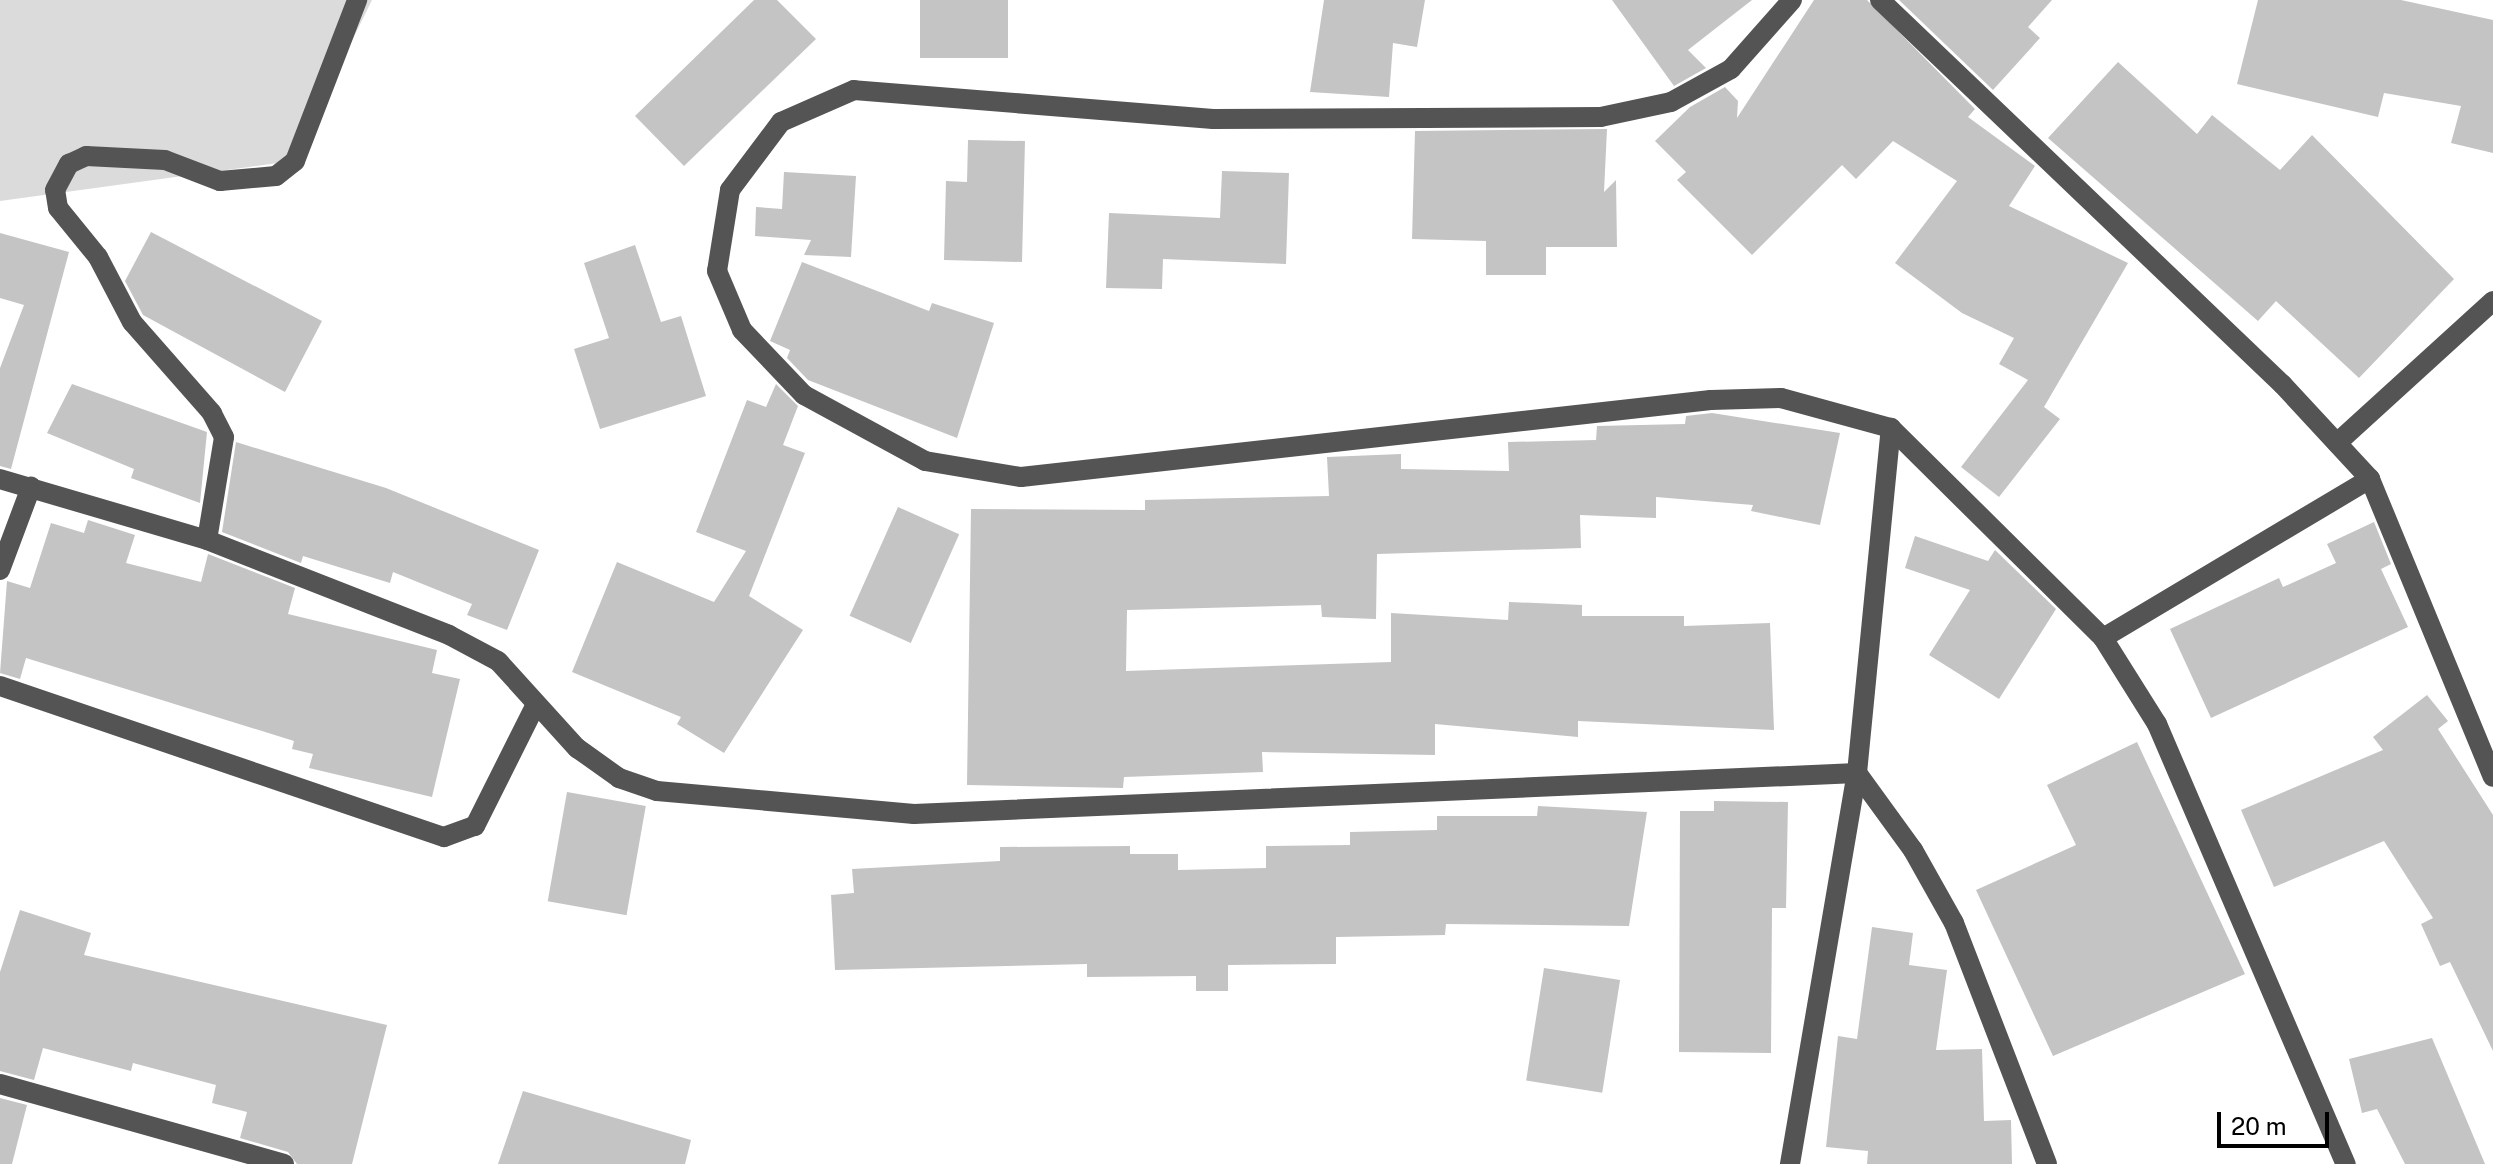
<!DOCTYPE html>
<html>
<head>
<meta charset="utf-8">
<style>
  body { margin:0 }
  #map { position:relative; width:2493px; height:1164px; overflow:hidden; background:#fff; font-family:"Public Sans",sans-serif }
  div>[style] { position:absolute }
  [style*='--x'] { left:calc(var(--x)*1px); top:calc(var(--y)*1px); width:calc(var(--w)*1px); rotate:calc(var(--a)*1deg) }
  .green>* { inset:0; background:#dbdbdb }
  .building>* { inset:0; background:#c4c4c4; transform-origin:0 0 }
  .minor>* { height:20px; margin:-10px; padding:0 10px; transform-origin:10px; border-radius:10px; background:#545454 }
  span { translate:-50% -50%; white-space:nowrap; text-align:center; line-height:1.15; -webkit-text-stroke:7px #fff; paint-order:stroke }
  .scale { position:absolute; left:2217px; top:1112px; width:112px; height:36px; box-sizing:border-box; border:4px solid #000; border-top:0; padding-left:10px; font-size:24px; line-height:28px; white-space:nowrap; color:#000; -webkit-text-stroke:6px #fff; paint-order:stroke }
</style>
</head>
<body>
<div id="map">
  <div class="green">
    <i style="clip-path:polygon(0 0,372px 0,293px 161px,0 201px)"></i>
  </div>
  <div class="building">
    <i style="clip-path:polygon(754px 0,777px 0,816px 39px,684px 166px,635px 116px)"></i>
    <i style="left:920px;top:0;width:88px;height:58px"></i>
    <i style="clip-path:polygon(1324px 0,1425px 0,1417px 47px,1393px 43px,1389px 97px,1310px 92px)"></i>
    <i style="clip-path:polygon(1612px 0,1752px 0,1688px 50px,1706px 68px,1674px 86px)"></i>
    <i style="clip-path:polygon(1814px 0,1867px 0,1975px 109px,1968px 117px,2035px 166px,2009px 206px,2128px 263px,2044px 407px,2060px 419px,1999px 497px,1961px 467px,2028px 380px,1999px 364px,2014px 338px,1962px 313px,1895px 263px,1957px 181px,1893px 141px,1856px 179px,1842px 165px,1752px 255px,1677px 180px,1686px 172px,1655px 141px,1690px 107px,1725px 87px,1738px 101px,1737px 118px)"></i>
    <i style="clip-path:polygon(1899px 0,2052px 0,2028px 27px,2040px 38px,1993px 90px)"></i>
    <i style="clip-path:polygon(2258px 0,2401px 0,2493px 20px,2493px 153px,2451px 143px,2461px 106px,2384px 93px,2378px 117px,2237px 84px)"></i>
    <i style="clip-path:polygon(2118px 62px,2197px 134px,2212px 115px,2280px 170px,2312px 135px,2454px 279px,2359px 378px,2276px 301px,2258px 321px,2048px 138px)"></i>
    <i style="clip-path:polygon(1607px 129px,1604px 192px,1616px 180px,1617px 247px,1546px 247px,1546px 275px,1486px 275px,1486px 241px,1412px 239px,1415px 131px)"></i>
    <i style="clip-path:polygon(968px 140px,1025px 141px,1022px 262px,944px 260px,946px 181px,967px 182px)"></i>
    <i style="clip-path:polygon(1222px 171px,1289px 173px,1286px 264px,1163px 259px,1162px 289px,1106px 288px,1109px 213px,1220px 218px)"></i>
    <i style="clip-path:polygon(784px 172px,856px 176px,851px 257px,804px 255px,811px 240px,755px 236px,756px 207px,782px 209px)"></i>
    <i style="clip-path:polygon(151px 232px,322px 321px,285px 392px,143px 315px,125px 281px)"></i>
    <i style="clip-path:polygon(0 233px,69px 252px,11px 469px,0 466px,0 368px,24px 305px,0 298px)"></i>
    <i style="clip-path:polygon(635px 245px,661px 322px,681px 316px,706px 396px,600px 429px,574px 349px,609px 338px,584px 263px)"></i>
    <i style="clip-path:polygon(802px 262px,929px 311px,932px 303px,994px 323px,957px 438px,808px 380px,787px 358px,790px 350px,770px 341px)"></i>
    <i style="clip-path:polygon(72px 384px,207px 432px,200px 503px,131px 478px,134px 469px,47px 433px)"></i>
    <i style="clip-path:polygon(776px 384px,798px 406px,783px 445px,805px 453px,749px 596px,803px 630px,724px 753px,677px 724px,681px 717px,572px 672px,617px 562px,714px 602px,746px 551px,696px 532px,747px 400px,766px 407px)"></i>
    <i style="clip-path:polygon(1712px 413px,1840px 433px,1820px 525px,1751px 511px,1753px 505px,1656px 497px,1656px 518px,1580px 515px,1581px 548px,1377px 554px,1376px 619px,1322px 617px,1321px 605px,1127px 610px,1126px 671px,1391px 662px,1391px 613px,1508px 620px,1509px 602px,1582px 605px,1582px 616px,1684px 616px,1684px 626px,1770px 623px,1774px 730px,1578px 721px,1578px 737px,1435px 724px,1435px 755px,1262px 752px,1263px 772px,1124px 777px,1123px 788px,967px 785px,971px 509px,1145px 510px,1145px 500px,1329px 496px,1327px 457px,1401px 454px,1401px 469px,1509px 471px,1508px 442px,1596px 440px,1597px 426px,1685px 424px,1686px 416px)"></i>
    <i style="clip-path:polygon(236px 442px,386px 488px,539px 550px,507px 630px,467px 615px,472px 604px,393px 572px,390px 583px,303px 556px,301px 563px,222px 532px)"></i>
    <i style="left:898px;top:507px;width:67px;height:119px;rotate:24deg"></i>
    <i style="clip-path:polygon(88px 520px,135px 535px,126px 563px,201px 582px,208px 554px,295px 588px,288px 614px,437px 650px,432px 673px,460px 679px,432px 797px,309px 768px,313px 754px,292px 749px,294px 741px,26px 658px,20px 679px,0 673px,7px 581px,30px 588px,51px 523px,84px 533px)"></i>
    <i style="clip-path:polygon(2374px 522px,2391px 564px,2381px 569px,2408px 627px,2211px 718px,2170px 629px,2279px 578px,2283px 587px,2336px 563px,2327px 544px)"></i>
    <i style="clip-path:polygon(1915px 536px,1988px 561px,1995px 550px,2056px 609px,1999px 699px,1929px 655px,1970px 590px,1905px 568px)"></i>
    <i style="clip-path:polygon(2427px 695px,2448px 721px,2438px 729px,2493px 815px,2493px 1051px,2450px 962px,2440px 966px,2421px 924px,2433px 918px,2384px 841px,2274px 887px,2241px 810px,2383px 750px,2373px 737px)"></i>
    <i style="clip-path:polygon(2137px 742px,2245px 974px,2053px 1056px,1976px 890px,2076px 845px,2047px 785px)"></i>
    <i style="left:567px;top:792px;width:80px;height:111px;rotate:10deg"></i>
    <i style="clip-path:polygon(1714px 801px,1788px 802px,1786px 908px,1772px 908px,1771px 1053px,1679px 1052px,1680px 811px,1714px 811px)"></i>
    <i style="clip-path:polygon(1538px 806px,1647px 812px,1629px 926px,1446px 924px,1445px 935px,1336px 937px,1336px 964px,1228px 965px,1228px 991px,1196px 991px,1196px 976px,1087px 977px,1087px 964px,835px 970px,831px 895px,854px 893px,852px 869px,1000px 861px,1000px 847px,1130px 846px,1130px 854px,1178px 854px,1178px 870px,1266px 868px,1266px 846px,1350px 845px,1350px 832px,1437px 830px,1437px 816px,1537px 816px)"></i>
    <i style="clip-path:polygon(20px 910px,91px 933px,84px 955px,387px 1025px,352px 1164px,297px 1164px,288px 1152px,240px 1138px,247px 1112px,212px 1103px,216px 1085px,133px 1063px,131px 1071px,43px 1048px,34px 1080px,0 1071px,0 972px)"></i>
    <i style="clip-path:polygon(1872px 927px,1913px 933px,1909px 965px,1947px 970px,1936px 1050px,1982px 1049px,1984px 1121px,2011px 1120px,2012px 1164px,1867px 1164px,1868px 1151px,1826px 1147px,1838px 1036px,1857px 1039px)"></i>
    <i style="left:1544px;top:968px;width:77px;height:114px;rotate:9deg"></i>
    <i style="clip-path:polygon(2432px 1038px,2485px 1164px,2405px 1164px,2377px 1109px,2362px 1113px,2349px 1059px)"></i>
    <i style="clip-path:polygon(523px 1091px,691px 1140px,685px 1164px,498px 1164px)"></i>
    <i style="clip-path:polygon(0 1098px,27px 1105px,12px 1164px,0 1164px)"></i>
  </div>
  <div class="minor">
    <i style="--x:1792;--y:0;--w:92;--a:131.5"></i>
    <i style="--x:1731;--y:69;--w:68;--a:151.2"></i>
    <i style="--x:1671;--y:102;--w:72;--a:167.9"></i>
    <i style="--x:1601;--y:117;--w:388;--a:179.7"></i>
    <i style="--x:1213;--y:119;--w:360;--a:-175.4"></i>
    <i style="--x:854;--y:90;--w:80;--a:156.3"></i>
    <i style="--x:781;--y:122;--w:85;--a:126.9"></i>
    <i style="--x:730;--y:190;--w:82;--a:99.1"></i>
    <i style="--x:717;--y:271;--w:64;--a:67"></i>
    <i style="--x:742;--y:330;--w:90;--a:46.4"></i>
    <i style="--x:804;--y:395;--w:138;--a:28.6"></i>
    <i style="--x:925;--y:461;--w:97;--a:9.5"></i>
    <i style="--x:1021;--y:477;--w:694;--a:-6.37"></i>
    <i style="--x:1711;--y:400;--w:70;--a:-1.6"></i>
    <i style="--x:1781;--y:398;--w:114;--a:15.3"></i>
    <i style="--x:1891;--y:428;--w:298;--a:44.7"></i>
    <i style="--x:2103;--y:638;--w:102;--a:57.9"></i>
    <i style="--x:2157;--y:724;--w:479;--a:66.8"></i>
    <i style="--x:1880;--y:0;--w:557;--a:43.69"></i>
    <i style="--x:2283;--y:385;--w:128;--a:47.2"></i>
    <i style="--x:2370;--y:479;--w:322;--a:67.6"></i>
    <i style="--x:2337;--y:443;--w:211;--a:-42.3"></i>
    <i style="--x:0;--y:479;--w:216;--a:16.4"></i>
    <i style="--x:207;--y:540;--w:260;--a:21.4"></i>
    <i style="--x:449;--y:635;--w:55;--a:28"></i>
    <i style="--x:498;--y:661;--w:118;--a:47.8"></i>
    <i style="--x:577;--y:748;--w:52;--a:35.5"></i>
    <i style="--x:619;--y:778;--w:40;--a:18.9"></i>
    <i style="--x:657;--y:791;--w:258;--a:5.1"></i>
    <i style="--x:914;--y:814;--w:944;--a:-2.49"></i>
    <i style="--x:1857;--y:773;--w:95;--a:54"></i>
    <i style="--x:1913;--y:850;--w:84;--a:60.7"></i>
    <i style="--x:1954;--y:923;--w:258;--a:68.9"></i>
    <i style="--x:207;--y:540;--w:104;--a:-80.6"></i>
    <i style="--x:224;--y:437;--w:27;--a:-117"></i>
    <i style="--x:212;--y:413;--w:121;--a:-131.3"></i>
    <i style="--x:132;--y:322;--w:73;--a:-117.6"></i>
    <i style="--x:98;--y:257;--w:63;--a:-129.2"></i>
    <i style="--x:58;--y:208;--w:18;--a:-99"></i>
    <i style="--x:55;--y:190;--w:30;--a:-62"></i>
    <i style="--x:69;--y:164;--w:19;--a:-25"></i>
    <i style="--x:86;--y:156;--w:79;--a:2.9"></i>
    <i style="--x:165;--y:160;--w:59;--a:20.9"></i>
    <i style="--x:220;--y:181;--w:56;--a:-5.1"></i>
    <i style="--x:276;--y:176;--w:24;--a:-38"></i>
    <i style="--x:295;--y:161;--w:173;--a:-68.9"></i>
    <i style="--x:0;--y:570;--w:89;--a:-69.5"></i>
    <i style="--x:2103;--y:638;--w:311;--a:-30.8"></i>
    <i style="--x:0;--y:686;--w:469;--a:18.8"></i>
    <i style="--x:444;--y:837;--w:33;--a:-20"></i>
    <i style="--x:475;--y:826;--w:136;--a:-63.4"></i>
    <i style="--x:0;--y:1084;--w:295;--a:15.7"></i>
    <i style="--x:1790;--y:1164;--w:397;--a:-80.3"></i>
    <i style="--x:1857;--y:773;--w:347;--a:-84.4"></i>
  </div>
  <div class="scale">20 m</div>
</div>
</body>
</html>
